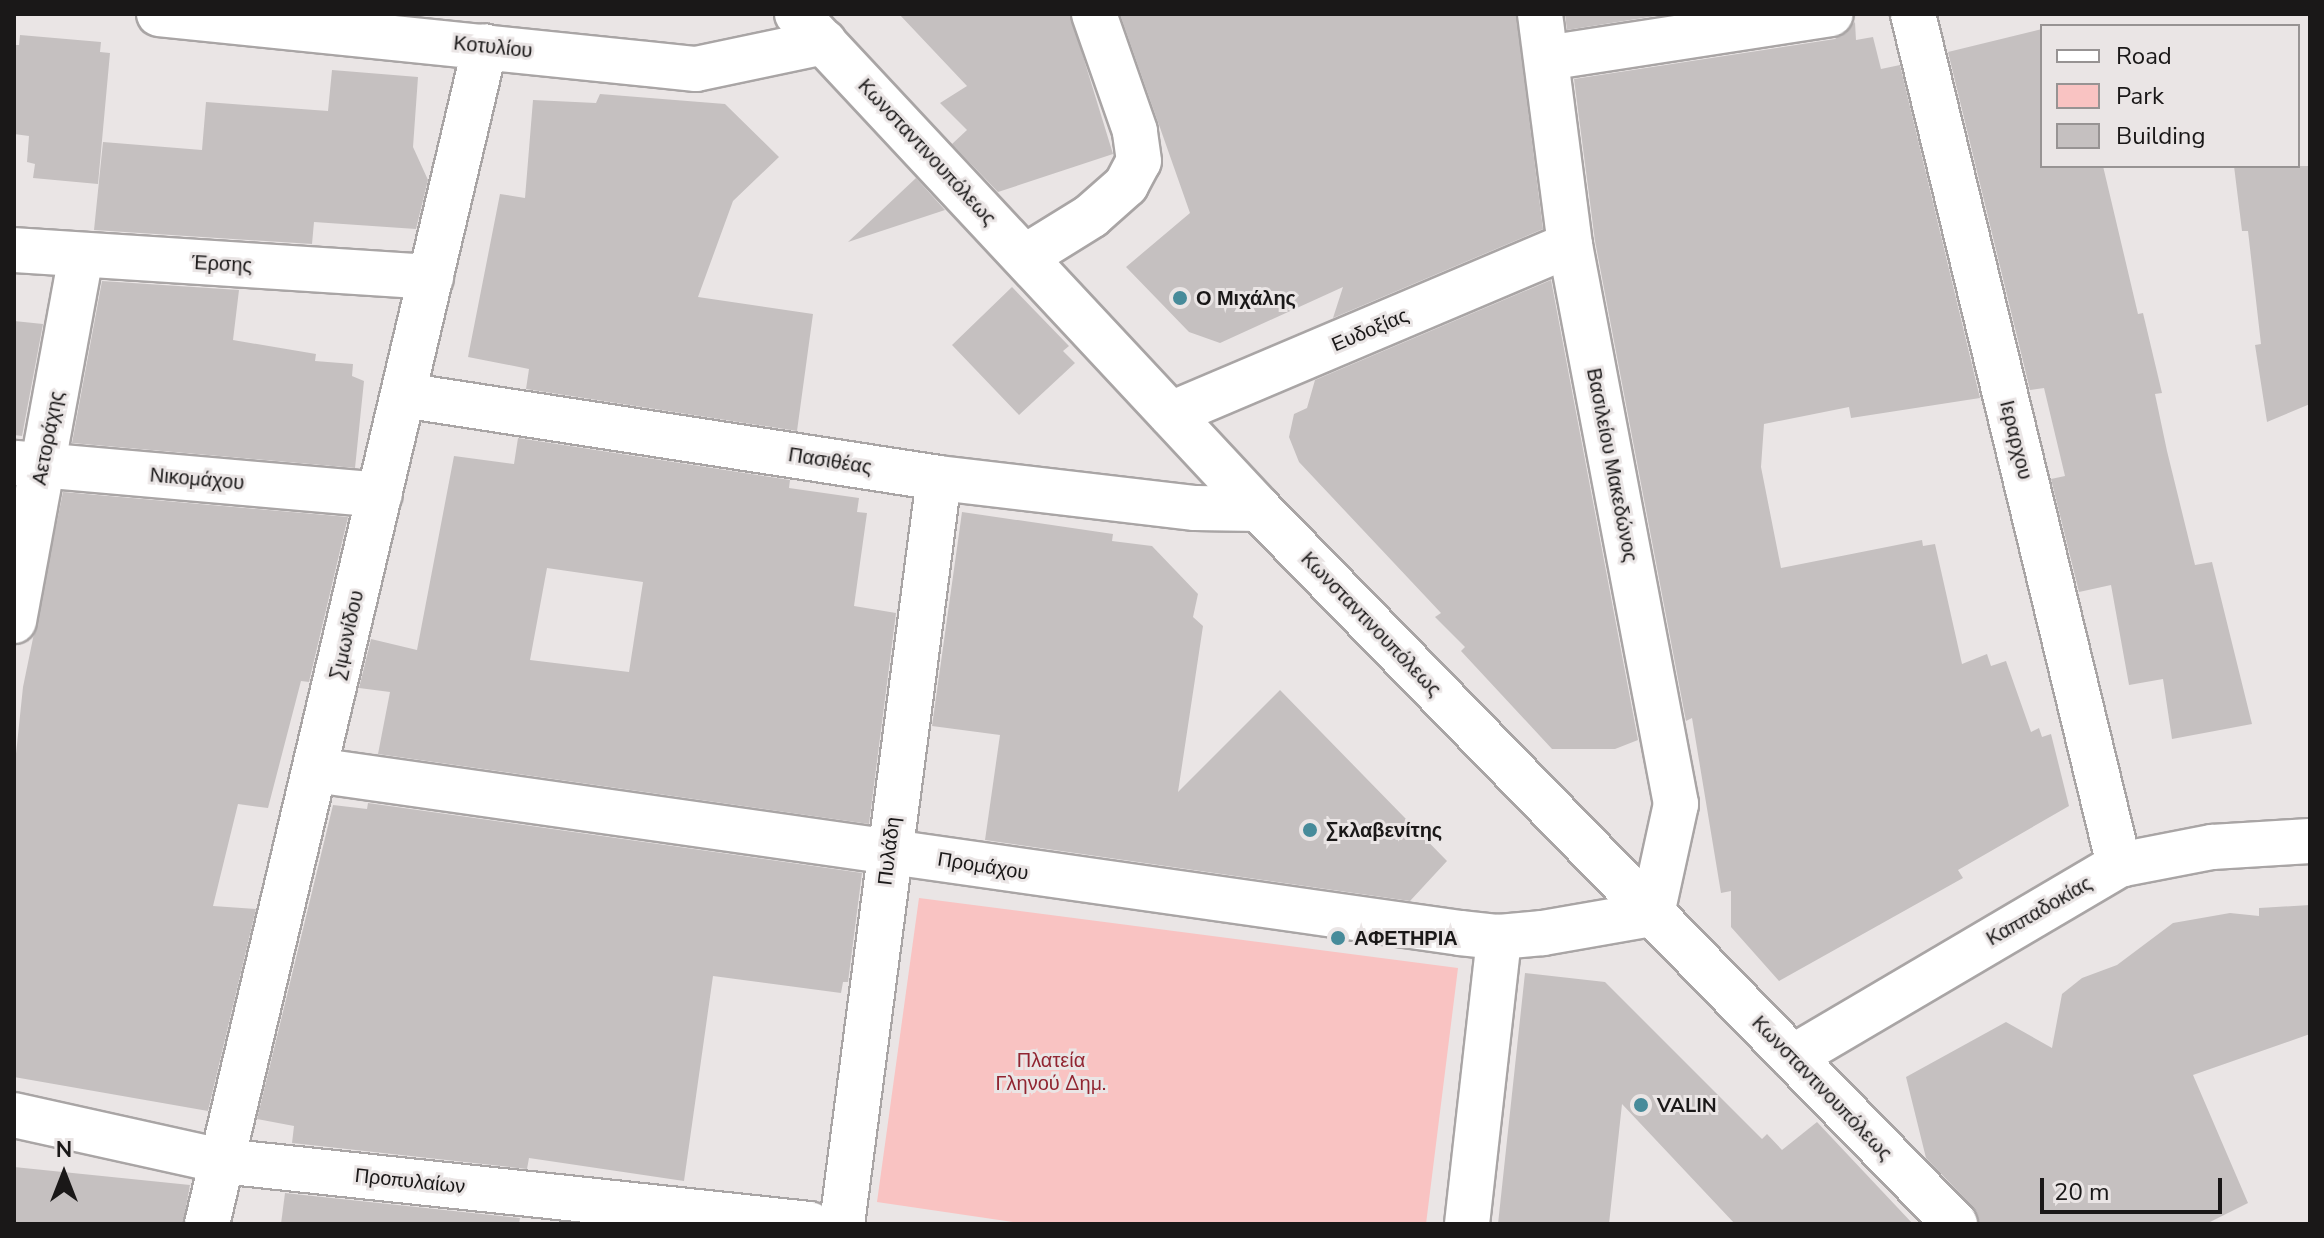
<!DOCTYPE html>
<html>
<head>
<meta charset="utf-8">
<style>
  body { margin:0 }
  #map { position:relative; width:2324px; height:1238px; overflow:hidden; background:#eae5e5; font-family:"Nunito Sans",sans-serif }
  div>[style] { position:absolute }
  [style*='--x'] { left:calc(var(--x)*1px); top:calc(var(--y)*1px); width:calc(var(--w)*1px); rotate:calc(var(--a)*1deg) }
  .green>* { inset:0; background:#f9c3c2 }
  .building>* { inset:0; background:#c5c0c0 }
  .roads { filter:drop-shadow(2px 0 #a9a5a5) drop-shadow(-2px 0 #a9a5a5) drop-shadow(0 2px #a9a5a5) drop-shadow(0 -2px #a9a5a5) }
  .minor>* { height:44px; margin:-22px; padding:0 22px; transform-origin:22px; border-radius:22px; background:#fff }
  .dots>* { width:22px; height:22px; translate:-50% -50%; box-sizing:border-box; border:4px solid #eae5e5; border-radius:50% }
  span { translate:-50% -50%; white-space:nowrap; text-align:center; line-height:1.15; -webkit-text-stroke:6px #eae5e5; paint-order:stroke }
  .street-label { font-size:20px; color:#1a1818 }
  .poi-label { font-size:20px; color:#1a1818; font-weight:700 }
  .left { translate:0 -50%; text-align:left }
  .park-label { font-size:20px; color:#912531 }
  .frame { position:absolute; inset:0; border:16px solid #1a1818; pointer-events:none }
  .legend { position:absolute; left:2040px; top:24px; width:260px; height:144px; box-sizing:border-box; background:#eae5e5; border:2px solid #979393; margin:0; padding:10px 14px; list-style:none; font-size:24px; color:#1a1818 }
  .legend li { display:flex; align-items:center; gap:16px; height:40px }
  .legend b { width:40px; border:2px solid #979393 }
  .north { position:absolute; left:24px; top:1134px; width:80px; height:80px; -webkit-text-stroke:6px #eae5e5; paint-order:stroke; rotate:0deg; font-size:22px; font-weight:700; line-height:32px; text-align:center; color:#1a1818 }
  .north::after { content:''; display:block; margin:auto; width:28px; height:36px; background:#1a1818; clip-path:polygon(50% 0,100% 100%,50% 72%,0 100%) }
  .scale { position:absolute; left:2040px; top:1178px; width:182px; height:36px; box-sizing:border-box; border:4px solid #1a1818; border-top:0; padding-left:10px; font-size:24px; line-height:28px; white-space:nowrap; color:#1a1818; -webkit-text-stroke:6px #eae5e5; paint-order:stroke }
</style>
</head>
<body>
<div id="map">
  <div class="green">
    <i style="clip-path:polygon(919px 898px,1458px 968px,1426px 1224px,1026px 1224px,877px 1202px)"></i>
  </div>
  <div class="building">
    <i style="clip-path:polygon(899px 14px,1070px 14px,1113px 154px,998px 192px,952px 144px,967px 130px,940px 103px,967px 86px)"></i>
    <i style="clip-path:polygon(1120px 14px,1516px 14px,1543px 229px,1333px 318px,1343px 287px,1220px 343px,1189px 332px,1126px 267px,1190px 213px)"></i>
    <i style="clip-path:polygon(1565px 14px,1668px 14px,1567px 30px)"></i>
    <i style="clip-path:polygon(1855px 22px,1856px 40px,1873px 37px,1881px 69px,1900px 65px,1980px 398px,1851px 418px,1849px 407px,1764px 424px,1761px 467px,1781px 568px,1922px 540px,1923px 546px,1935px 544px,1962px 664px,1987px 654px,1991px 666px,2006px 661px,2031px 732px,2039px 728px,2042px 737px,2051px 734px,2069px 806px,1958px 870px,1963px 878px,1779px 981px,1731px 927px,1731px 891px,1721px 893px,1692px 718px,1686px 721px,1595px 241px,1574px 79px,1835px 39px)"></i>
    <i style="clip-path:polygon(2042px 29px,2042px 166px,2103px 166px,2138px 314px,2143px 313px,2162px 393px,2155px 394px,2167px 451px,2195px 565px,2212px 562px,2252px 724px,2172px 739px,2163px 679px,2129px 685px,2111px 585px,2079px 592px,2051px 479px,2065px 476px,2044px 388px,2030px 390px,1948px 52px)"></i>
    <i style="clip-path:polygon(20px 35px,101px 42px,100px 52px,110px 53px,98px 184px,33px 178px,35px 164px,27px 162px,29px 136px,14px 134px,14px 45px,19px 45px)"></i>
    <i style="clip-path:polygon(332px 70px,418px 77px,413px 147px,428px 180px,416px 229px,314px 222px,312px 244px,94px 230px,103px 142px,202px 150px,206px 102px,328px 111px)"></i>
    <i style="clip-path:polygon(600px 94px,725px 104px,779px 157px,733px 201px,698px 297px,813px 314px,797px 431px,526px 389px,529px 369px,468px 357px,500px 194px,525px 198px,533px 100px,596px 103px)"></i>
    <i style="clip-path:polygon(2234px 166px,2310px 166px,2310px 404px,2267px 422px,2255px 345px,2261px 344px,2248px 231px,2242px 231px)"></i>
    <i style="clip-path:polygon(916px 178px,945px 210px,848px 242px)"></i>
    <i style="clip-path:polygon(1551px 280px,1638px 740px,1615px 749px,1552px 749px,1461px 651px,1465px 647px,1435px 617px,1441px 613px,1299px 462px,1289px 437px,1294px 414px,1307px 408px,1315px 380px)"></i>
    <i style="clip-path:polygon(102px 281px,239px 290px,233px 340px,316px 354px,315px 361px,353px 364px,352px 376px,364px 381px,355px 468px,72px 443px)"></i>
    <i style="clip-path:polygon(1012px 287px,1069px 346px,1063px 351px,1075px 363px,1019px 415px,952px 345px)"></i>
    <i style="clip-path:polygon(14px 321px,43px 324px,22px 436px,14px 435px)"></i>
    <i style="clip-path:polygon(evenodd,518px 438px,790px 480px,789px 488px,859px 498px,857px 512px,867px 513px,854px 606px,896px 613px,869px 824px,378px 754px,390px 692px,359px 688px,371px 639px,417px 650px,454px 456px,514px 464px,518px 438px,547px 568px,643px 582px,629px 672px,530px 660px,547px 568px)"></i>
    <i style="clip-path:polygon(63px 492px,348px 517px,309px 682px,301px 681px,268px 808px,238px 804px,213px 906px,256px 909px,208px 1111px,14px 1077px,14px 773px,23px 687px)"></i>
    <i style="clip-path:polygon(962px 512px,1113px 534px,1112px 541px,1152px 546px,1198px 594px,1193px 617px,1203px 626px,1178px 792px,1280px 690px,1447px 861px,1410px 901px,985px 840px,1000px 735px,932px 726px)"></i>
    <i style="clip-path:polygon(368px 803px,862px 873px,848px 982px,843px 982px,841px 993px,713px 976px,684px 1181px,529px 1158px,527px 1169px,292px 1143px,294px 1126px,257px 1119px,333px 805px,367px 809px)"></i>
    <i style="clip-path:polygon(2310px 905px,2310px 1034px,2193px 1075px,2248px 1203px,2206px 1224px,1979px 1224px,1973px 1207px,1926px 1158px,1906px 1077px,2006px 1022px,2052px 1048px,2062px 994px,2082px 978px,2117px 965px,2173px 923px,2230px 913px,2259px 916px,2259px 908px)"></i>
    <i style="clip-path:polygon(1525px 973px,1605px 982px,1762px 1139px,1767px 1134px,1782px 1150px,1817px 1122px,1913px 1224px,1735px 1224px,1622px 1104px,1609px 1224px,1498px 1224px)"></i>
    <i style="clip-path:polygon(14px 1167px,190px 1185px,183px 1224px,14px 1224px)"></i>
    <i style="clip-path:polygon(285px 1193px,520px 1218px,519px 1224px,281px 1224px)"></i>
  </div>
  <div class="roads">
    <div class="minor">
      <i style="--x:159;--y:14;--w:540;--a:5.85"></i>
      <i style="--x:696;--y:69;--w:131;--a:-11.9"></i>
      <i style="--x:797;--y:14;--w:677;--a:46.97"></i>
      <i style="--x:1259;--y:509;--w:998;--a:45.77"></i>
      <i style="--x:1540;--y:14;--w:233;--a:82.6"></i>
      <i style="--x:1570;--y:245;--w:569;--a:79.26"></i>
      <i style="--x:1676;--y:804;--w:113;--a:102.3"></i>
      <i style="--x:1913;--y:14;--w:876;--a:76.39"></i>
      <i style="--x:1547;--y:58;--w:287;--a:-8.8"></i>
      <i style="--x:14;--y:250;--w:418;--a:3.7"></i>
      <i style="--x:1025;--y:257;--w:78;--a:-31.8"></i>
      <i style="--x:1091;--y:216;--w:47;--a:-41.5"></i>
      <i style="--x:1126;--y:185;--w:27;--a:-62"></i>
      <i style="--x:1139;--y:161;--w:30;--a:-98"></i>
      <i style="--x:1135;--y:131;--w:124;--a:-109.3"></i>
      <i style="--x:403;--y:395;--w:542;--a:8.8"></i>
      <i style="--x:939;--y:478;--w:258;--a:6.7"></i>
      <i style="--x:1195;--y:508;--w:64;--a:0.9"></i>
      <i style="--x:1171;--y:414;--w:433;--a:-23"></i>
      <i style="--x:16;--y:463;--w:365;--a:5"></i>
      <i style="--x:14;--y:621;--w:371;--a:-79.6"></i>
      <i style="--x:315;--y:770;--w:1157;--a:8.1"></i>
      <i style="--x:1460;--y:933;--w:39;--a:6"></i>
      <i style="--x:1499;--y:937;--w:44;--a:-5.2"></i>
      <i style="--x:1543;--y:933;--w:111;--a:-9.9"></i>
      <i style="--x:1793;--y:1057;--w:378;--a:-30.5"></i>
      <i style="--x:2119;--y:865;--w:95;--a:-11"></i>
      <i style="--x:2212;--y:847;--w:98;--a:-3.5"></i>
      <i style="--x:14;--y:1115;--w:213;--a:12.5"></i>
      <i style="--x:222;--y:1161;--w:591;--a:6.12"></i>
      <i style="--x:207;--y:1224;--w:1210;--a:-76.72"></i>
      <i style="--x:842;--y:1224;--w:752;--a:-82.59"></i>
      <i style="--x:1467;--y:1224;--w:289;--a:-83.6"></i>
    </div>
  </div>
  <div class="dots">
    <i style="left:1180px;top:298px;background:#478b9a"></i>
    <i style="left:1310px;top:830px;background:#478b9a"></i>
    <i style="left:1338px;top:938px;background:#478b9a"></i>
    <i style="left:1641px;top:1105px;background:#478b9a"></i>
  </div>
  <div class="street-label">
    <span style="left:493px;top:47px;rotate:6deg">Κοτυλίου</span>
    <span style="left:927px;top:152px;rotate:47deg">Κωνσταντινουπόλεως</span>
    <span style="left:222px;top:264px;rotate:3deg">Έρσης</span>
    <span style="left:1370px;top:330px;rotate:-23deg">Ευδοξίας</span>
    <span style="left:48px;top:438px;rotate:-79deg">Αετοράχης</span>
    <span style="left:2016px;top:440px;rotate:76deg">Ιεραρχου</span>
    <span style="left:830px;top:461px;rotate:9deg">Πασιθέας</span>
    <span style="left:1612px;top:465px;rotate:79deg">Βασιλείου Μακεδώνος</span>
    <span style="left:197px;top:479px;rotate:5deg">Νικομάχου</span>
    <span style="left:1371px;top:624px;rotate:46deg">Κωνσταντινουπόλεως</span>
    <span style="left:347px;top:635px;rotate:-77deg">Σιμωνίδου</span>
    <span style="left:889px;top:851px;rotate:-83deg">Πυλάδη</span>
    <span style="left:983px;top:866px;rotate:9deg">Προμάχου</span>
    <span style="left:2039px;top:911px;rotate:-30deg">Καππαδοκίας</span>
    <span style="left:1822px;top:1088px;rotate:46deg">Κωνσταντινουπόλεως</span>
    <span style="left:410px;top:1181px;rotate:6deg">Προπυλαίων</span>
  </div>
  <div class="poi-label">
    <span class="left" style="left:1196px;top:298px">Ο Μιχάλης</span>
    <span class="left" style="left:1326px;top:830px">Σκλαβενίτης</span>
    <span class="left" style="left:1354px;top:938px">ΑΦΕΤΗΡΙΑ</span>
    <span class="left" style="left:1657px;top:1105px">VALIN</span>
  </div>
  <div class="park-label">
    <span style="left:1051px;top:1072px">Πλατεία<br>Γληνού Δημ.</span>
  </div>
  <div class="frame"></div>
  <ul class="legend">
  <li><b style="height:10px;background:#fff"></b>Road</li>
  <li><b style="height:22px;background:#f9c3c2"></b>Park</li>
  <li><b style="height:22px;background:#c5c0c0"></b>Building</li>
  </ul>
  <div class="north">N</div>
  <div class="scale">20 m</div>
</div>
</body>
</html>
